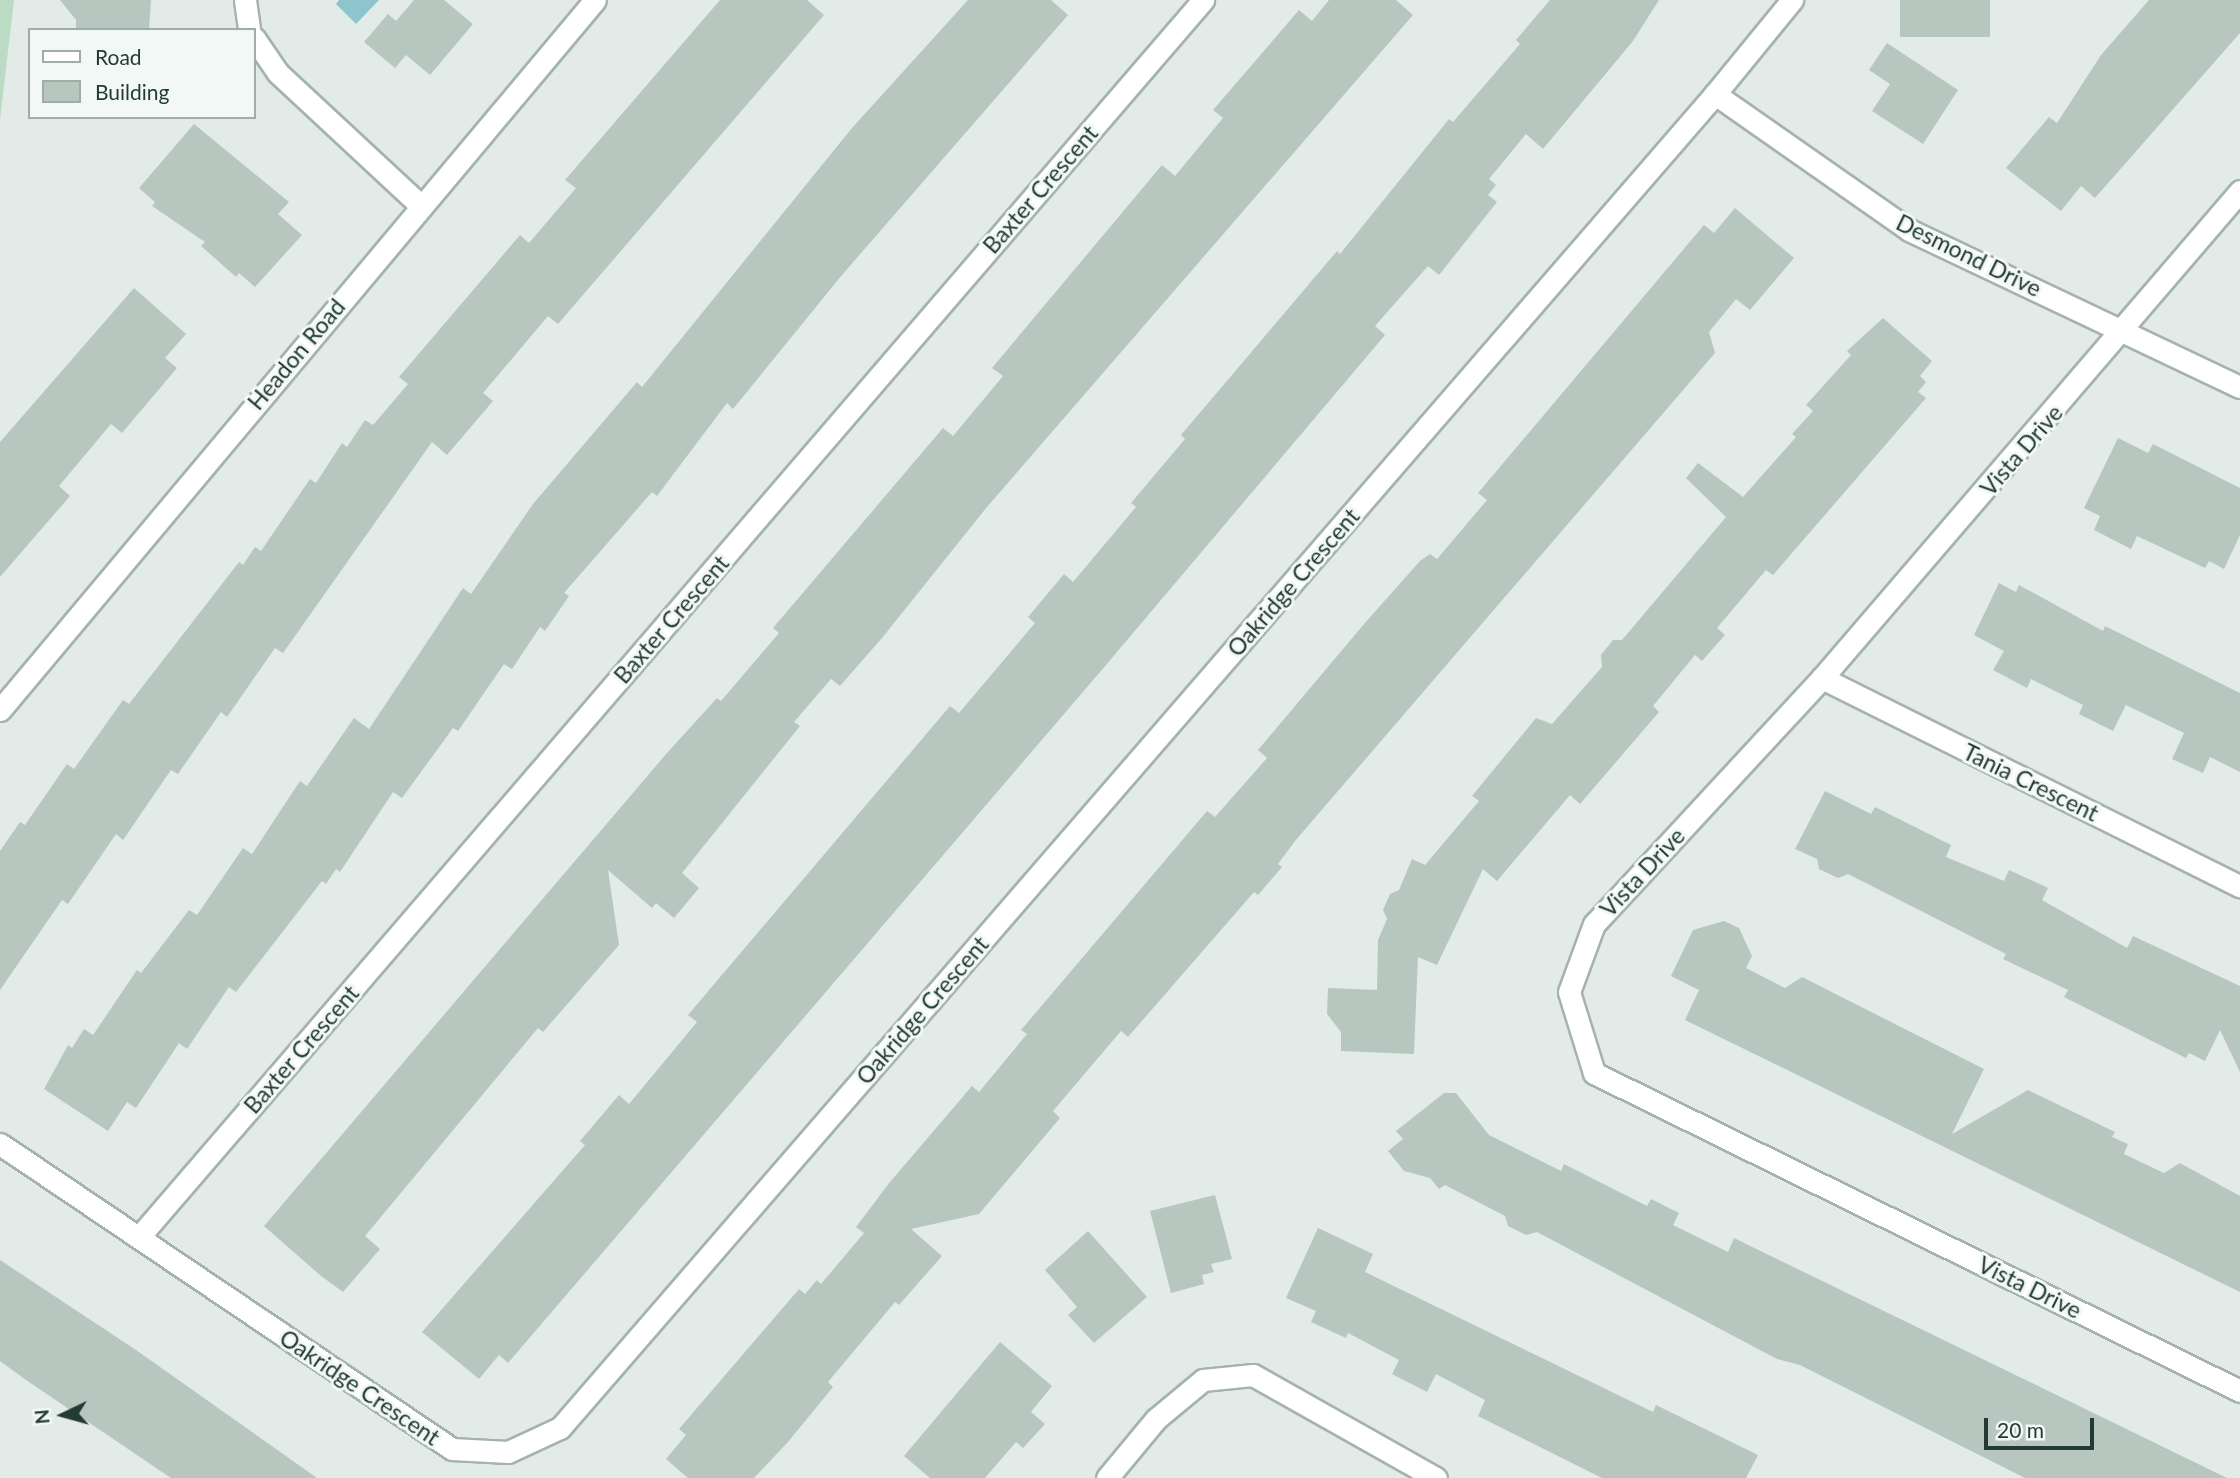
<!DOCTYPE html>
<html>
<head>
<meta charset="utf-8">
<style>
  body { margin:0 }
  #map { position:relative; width:2240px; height:1478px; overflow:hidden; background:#e2ebe7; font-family:Lato,sans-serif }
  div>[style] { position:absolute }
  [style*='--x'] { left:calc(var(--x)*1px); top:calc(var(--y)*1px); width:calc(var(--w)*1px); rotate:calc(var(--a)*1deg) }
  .green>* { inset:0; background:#bcdbc4 }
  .water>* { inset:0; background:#8ec4cd }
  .building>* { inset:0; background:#b8c6c0; transform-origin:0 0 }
  .roads { filter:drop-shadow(2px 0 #a5b3ae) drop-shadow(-2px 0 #a5b3ae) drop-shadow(0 2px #a5b3ae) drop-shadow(0 -2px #a5b3ae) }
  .street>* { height:21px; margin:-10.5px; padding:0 10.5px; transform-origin:10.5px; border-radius:10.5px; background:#fff }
  .secondary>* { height:21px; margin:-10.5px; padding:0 10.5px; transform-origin:10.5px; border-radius:10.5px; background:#fff }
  span { translate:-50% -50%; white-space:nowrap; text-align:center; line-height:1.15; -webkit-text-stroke:6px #f2f8f5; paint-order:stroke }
  .street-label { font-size:23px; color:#233b34 }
  .legend { position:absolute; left:28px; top:28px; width:228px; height:91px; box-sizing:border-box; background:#f2f8f5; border:2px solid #9faca8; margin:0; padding:9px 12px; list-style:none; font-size:21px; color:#233b34 }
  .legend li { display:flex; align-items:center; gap:14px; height:35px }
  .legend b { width:35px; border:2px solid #9faca8 }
  .north { position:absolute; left:28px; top:1380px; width:70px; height:70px; -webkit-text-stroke:5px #f2f8f5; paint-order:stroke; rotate:265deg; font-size:19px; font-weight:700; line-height:28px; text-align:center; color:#233b34 }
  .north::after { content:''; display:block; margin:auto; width:24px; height:32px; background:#233b34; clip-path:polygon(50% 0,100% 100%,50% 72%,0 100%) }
  .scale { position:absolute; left:1984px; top:1418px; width:110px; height:32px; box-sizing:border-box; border:4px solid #233b34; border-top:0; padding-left:9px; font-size:21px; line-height:24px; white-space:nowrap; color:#233b34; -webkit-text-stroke:5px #f2f8f5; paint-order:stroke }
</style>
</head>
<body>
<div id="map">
  <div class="green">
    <i style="clip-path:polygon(0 0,14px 0,0 120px)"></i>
  </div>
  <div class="water">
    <i style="clip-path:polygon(339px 0,379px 0,356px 24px,336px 4px)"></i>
  </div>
  <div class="building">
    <i style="clip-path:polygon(60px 0,151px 0,149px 30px,76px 30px,76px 20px)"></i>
    <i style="clip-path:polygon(414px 0,444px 0,473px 24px,430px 75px,406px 55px,395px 68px,364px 42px,388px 14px,396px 21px)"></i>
    <i style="clip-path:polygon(720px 0,807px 0,824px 15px,558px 324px,548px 316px,483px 393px,493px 401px,447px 455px,432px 442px,283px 653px,275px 648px,227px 717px,221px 712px,178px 774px,171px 770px,123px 840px,116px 834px,68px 904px,62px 900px,0 990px,0 851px,20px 822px,25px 825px,67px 764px,74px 769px,123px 700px,129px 704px,239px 562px,243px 565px,255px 547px,261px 551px,310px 479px,316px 483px,342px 443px,347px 447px,365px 420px,373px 425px,408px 384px,399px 377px,520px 235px,529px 243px,576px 188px,565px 180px)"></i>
    <i style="clip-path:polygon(968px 0,1051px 0,1068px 15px,842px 275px,733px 409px,727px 403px,657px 496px,652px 492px,564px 593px,569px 596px,545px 631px,540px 627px,512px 669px,504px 664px,458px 731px,453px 728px,402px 798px,393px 792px,340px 872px,336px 869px,326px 884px,322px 881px,236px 992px,229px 987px,187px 1049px,179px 1043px,136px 1108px,127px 1102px,108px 1131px,44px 1089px,68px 1045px,72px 1048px,84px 1029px,93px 1035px,137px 970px,141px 973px,189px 910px,197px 915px,243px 848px,252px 854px,300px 781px,307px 786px,354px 718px,369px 729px,463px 588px,471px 594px,533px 504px,637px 382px,642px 387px,852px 128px)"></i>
    <i style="clip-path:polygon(1329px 0,1396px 0,1413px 15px,987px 507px,882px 638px,840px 686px,831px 679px,794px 722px,800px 726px,682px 873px,699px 888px,674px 918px,656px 903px,652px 908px,608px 870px,619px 945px,543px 1032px,538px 1028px,365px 1236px,380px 1249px,343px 1292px,321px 1276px,264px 1226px,667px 753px,717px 698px,721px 701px,779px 633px,773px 628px,943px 428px,953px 436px,1003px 376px,992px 368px,1162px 165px,1175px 176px,1223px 118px,1213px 110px,1299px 10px,1312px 21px)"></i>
    <i style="clip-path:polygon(1550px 0,1659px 0,1633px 41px,1543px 149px,1526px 134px,1489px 179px,1496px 185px,1488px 195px,1497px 202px,1439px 275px,1428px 266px,1375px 326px,1385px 335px,1106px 665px,508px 1363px,499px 1355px,479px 1379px,422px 1332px,585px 1145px,580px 1141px,619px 1095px,629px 1104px,697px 1022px,688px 1015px,950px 706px,959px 713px,1035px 623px,1028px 617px,1064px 574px,1073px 582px,1136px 507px,1131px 503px,1185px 439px,1181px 435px,1337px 251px,1340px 254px,1449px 119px,1453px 122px,1520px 44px,1516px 40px)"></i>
    <i style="left:1900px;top:0;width:90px;height:37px"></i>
    <i style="clip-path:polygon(2149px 0,2240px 0,2240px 33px,2095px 198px,2081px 186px,2061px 211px,2006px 168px,2049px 117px,2057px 123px,2101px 55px)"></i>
    <i style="clip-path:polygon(1887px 43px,1958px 90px,1923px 144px,1872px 111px,1890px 84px,1869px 70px)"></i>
    <i style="clip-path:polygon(194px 124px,289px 202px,278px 214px,302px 235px,255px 287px,239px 273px,236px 277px,201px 246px,205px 242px,152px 206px,155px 202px,139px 188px)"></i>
    <i style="clip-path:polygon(1735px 208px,1794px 258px,1750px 310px,1736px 299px,1709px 332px,1715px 353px,1295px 841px,1278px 864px,1282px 867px,1258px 895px,1254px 892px,1128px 1037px,1121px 1031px,1053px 1111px,1060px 1118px,979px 1214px,911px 1229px,942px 1256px,899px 1305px,895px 1302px,828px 1382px,833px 1387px,788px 1442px,754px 1478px,688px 1478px,666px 1459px,686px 1435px,679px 1429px,799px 1289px,805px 1294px,817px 1280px,821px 1284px,864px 1233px,856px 1227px,890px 1182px,972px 1086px,979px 1092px,1027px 1034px,1021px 1030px,1207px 811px,1215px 817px,1267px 758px,1258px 750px,1364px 624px,1420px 561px,1430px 554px,1437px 559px,1487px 500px,1478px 493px,1704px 225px,1714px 233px)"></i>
    <i style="clip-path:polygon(134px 288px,186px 334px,165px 358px,177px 368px,122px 433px,111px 424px,59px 486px,70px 496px,0 577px,0 442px)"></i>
    <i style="clip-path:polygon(1883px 318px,1932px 361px,1920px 376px,1926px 382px,1918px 392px,1926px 398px,1773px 575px,1766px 570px,1717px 628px,1725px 635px,1702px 661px,1695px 655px,1653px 706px,1659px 712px,1580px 804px,1570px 795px,1497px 881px,1483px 869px,1437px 965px,1418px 957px,1414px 1054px,1341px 1051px,1341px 1032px,1327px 1014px,1328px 988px,1377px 990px,1378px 940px,1387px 919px,1383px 910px,1390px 894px,1399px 890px,1412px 859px,1425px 865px,1479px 801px,1472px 796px,1536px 718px,1552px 724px,1602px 667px,1601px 655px,1613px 640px,1622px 640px,1726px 517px,1686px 478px,1698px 463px,1743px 497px,1796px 437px,1792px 434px,1813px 411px,1806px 405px,1851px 355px,1847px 351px)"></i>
    <i style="clip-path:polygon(2118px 438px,2148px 453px,2153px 444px,2240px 488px,2240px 535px,2224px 569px,2209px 561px,2205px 568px,2137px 536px,2131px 549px,2094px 530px,2100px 516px,2084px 508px)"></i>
    <i style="clip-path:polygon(1999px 583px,2016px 592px,2019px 585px,2103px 631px,2105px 626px,2240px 693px,2240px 772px,2210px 757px,2203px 773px,2172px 759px,2184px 733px,2126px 705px,2113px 731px,2079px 714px,2083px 705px,2031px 679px,2027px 688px,1993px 670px,2004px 651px,1974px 635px)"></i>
    <i style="clip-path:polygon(1825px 791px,1871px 814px,1875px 807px,1951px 845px,1946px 857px,2004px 881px,2009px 870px,2048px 888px,2042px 900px,2127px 948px,2133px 936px,2240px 986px,2240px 1072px,2220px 1030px,2205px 1061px,2189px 1053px,2186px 1058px,2064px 997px,2068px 990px,2003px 959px,2006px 954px,1848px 874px,1838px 878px,1819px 869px,1817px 859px,1795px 849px)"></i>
    <i style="clip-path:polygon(1724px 921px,1739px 928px,1752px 956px,1746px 968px,1785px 988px,1802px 977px,1984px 1069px,1952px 1134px,2028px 1090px,2115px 1132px,2112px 1137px,2128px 1144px,2124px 1154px,2164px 1173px,2180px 1163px,2240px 1196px,2240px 1292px,1685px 1020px,1699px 990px,1671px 976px,1693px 930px)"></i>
    <i style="clip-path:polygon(1444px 1093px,1456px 1093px,1489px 1135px,1561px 1171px,1564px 1164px,1647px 1206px,1651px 1199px,1679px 1213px,1673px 1225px,1728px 1252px,1734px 1238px,2227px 1478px,2025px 1478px,1800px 1365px,1777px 1359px,1537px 1232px,1526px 1235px,1508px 1226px,1505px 1216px,1445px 1185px,1439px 1189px,1430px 1178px,1404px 1171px,1388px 1151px,1403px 1139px,1396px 1131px)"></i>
    <i style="clip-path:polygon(1215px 1195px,1232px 1259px,1211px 1264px,1214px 1272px,1202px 1275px,1204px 1284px,1171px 1293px,1150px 1211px)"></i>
    <i style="clip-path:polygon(1318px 1228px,1373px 1254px,1365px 1272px,1653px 1412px,1656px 1405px,1758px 1455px,1746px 1478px,1602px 1478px,1478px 1416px,1485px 1400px,1436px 1374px,1427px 1392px,1392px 1374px,1399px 1360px,1348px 1333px,1346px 1338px,1311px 1322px,1316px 1311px,1286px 1298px)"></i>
    <i style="clip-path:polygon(1088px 1231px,1147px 1297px,1094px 1343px,1068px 1315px,1077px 1307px,1045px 1270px)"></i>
    <i style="clip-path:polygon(0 1260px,136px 1350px,317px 1478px,171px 1478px,26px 1380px,0 1361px)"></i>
    <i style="clip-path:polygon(1000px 1342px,1052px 1386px,1031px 1412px,1045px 1424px,1023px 1448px,1016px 1442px,985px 1478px,930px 1478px,904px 1456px)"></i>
  </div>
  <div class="roads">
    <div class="street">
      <i style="--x:245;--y:0;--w:30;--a:82"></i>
      <i style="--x:254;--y:38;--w:42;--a:55.6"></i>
      <i style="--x:278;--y:73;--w:194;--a:42.9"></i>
      <i style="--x:1715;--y:94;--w:237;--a:35"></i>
      <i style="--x:1909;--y:230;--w:366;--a:25.4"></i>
      <i style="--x:2240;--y:191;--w:642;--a:130.64"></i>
      <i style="--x:1822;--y:678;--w:335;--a:132.8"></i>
      <i style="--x:1594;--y:924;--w:72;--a:110.2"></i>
      <i style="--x:1569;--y:992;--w:85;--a:72.8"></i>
      <i style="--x:1594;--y:1073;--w:720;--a:26.21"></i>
      <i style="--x:1822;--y:678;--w:467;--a:26.5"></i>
      <i style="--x:0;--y:1144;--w:545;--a:34.01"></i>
      <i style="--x:452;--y:1449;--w:56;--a:3.1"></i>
      <i style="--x:508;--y:1452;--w:57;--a:-24.8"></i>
      <i style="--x:560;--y:1428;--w:1765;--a:-49.11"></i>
      <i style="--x:1715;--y:94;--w:122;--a:-50.7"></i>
      <i style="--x:139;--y:1237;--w:1632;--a:-49.3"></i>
      <i style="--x:1107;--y:1478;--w:77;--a:-50.3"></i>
      <i style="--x:1156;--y:1419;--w:61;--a:-39.7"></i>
      <i style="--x:1203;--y:1380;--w:50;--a:-5.7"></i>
      <i style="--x:1253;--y:1375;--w:210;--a:29.4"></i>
    </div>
    <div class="secondary">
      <i style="--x:0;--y:710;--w:926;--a:-50.04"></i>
    </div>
  </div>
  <div class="street-label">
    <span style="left:1040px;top:189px;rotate:-49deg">Baxter Crescent</span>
    <span style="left:1969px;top:255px;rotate:26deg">Desmond Drive</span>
    <span style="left:296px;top:354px;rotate:-50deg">Headon Road</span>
    <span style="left:2021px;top:450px;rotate:-49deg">Vista Drive</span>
    <span style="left:1293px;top:582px;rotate:-49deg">Oakridge Crescent</span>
    <span style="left:671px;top:619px;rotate:-49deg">Baxter Crescent</span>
    <span style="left:2031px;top:782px;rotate:26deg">Tania Crescent</span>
    <span style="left:1642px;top:872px;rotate:-47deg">Vista Drive</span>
    <span style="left:922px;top:1010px;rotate:-49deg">Oakridge Crescent</span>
    <span style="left:301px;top:1049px;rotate:-49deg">Baxter Crescent</span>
    <span style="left:2030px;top:1287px;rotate:26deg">Vista Drive</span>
    <span style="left:360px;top:1387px;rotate:34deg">Oakridge Crescent</span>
  </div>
  <ul class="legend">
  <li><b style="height:9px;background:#fff"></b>Road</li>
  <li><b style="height:19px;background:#b8c6c0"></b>Building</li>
  </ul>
  <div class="north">N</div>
  <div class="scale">20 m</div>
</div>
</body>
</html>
